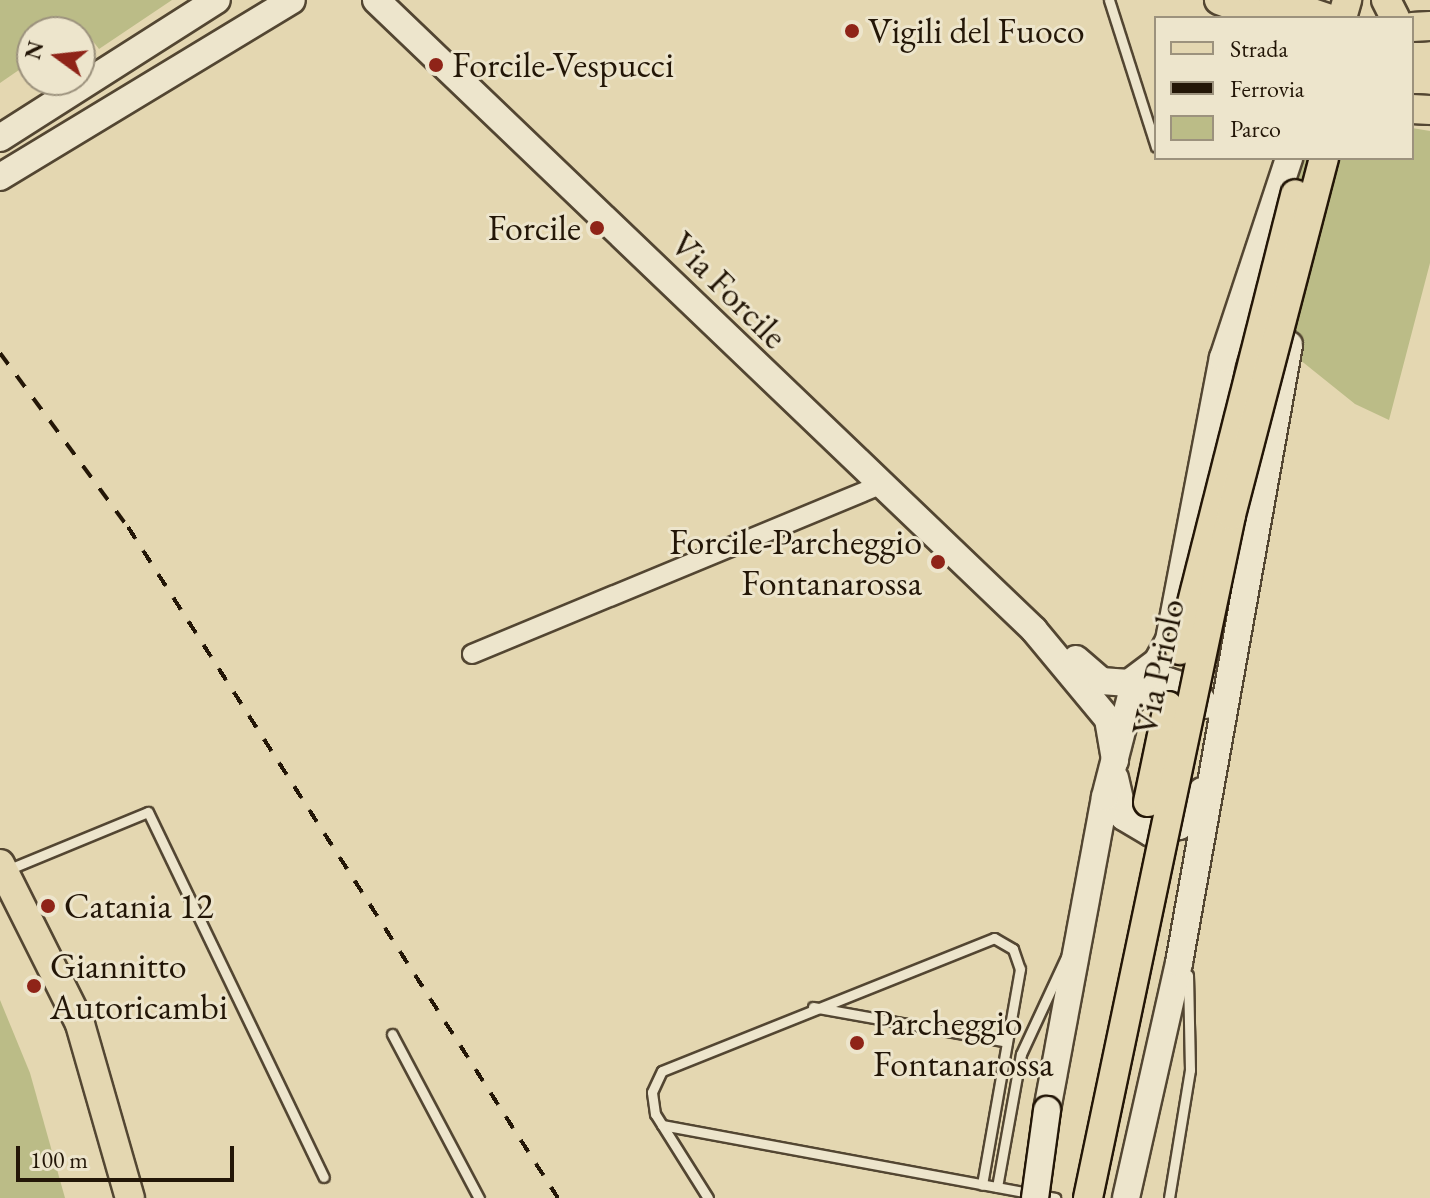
<!DOCTYPE html>
<html>
<head>
<meta charset="utf-8">
<style>
  body { margin:0 }
  #map { position:relative; width:1430px; height:1198px; overflow:hidden; background:#e4d7b1; font-family:"EB Garamond",serif }
  div>[style] { position:absolute }
  [style*='--x'] { left:calc(var(--x)*1px); top:calc(var(--y)*1px); width:calc(var(--w)*1px); rotate:calc(var(--a)*1deg) }
  .green>* { inset:0; background:#bbbc87 }
  .roads { filter:drop-shadow(2px 0 #534632) drop-shadow(-2px 0 #534632) drop-shadow(0 2px #534632) drop-shadow(0 -2px #534632) }
  .lane>* { height:9px; margin:-4.5px; padding:0 4.5px; transform-origin:4.5px; border-radius:4.5px; background:#ede5cc }
  .street>* { height:18px; margin:-9px; padding:0 9px; transform-origin:9px; border-radius:9px; background:#ede5cc }
  .secondary>* { height:26px; margin:-13px; padding:0 13px; transform-origin:13px; border-radius:13px; background:#ede5cc }
  .primary>* { height:28px; margin:-14px; padding:0 14px; transform-origin:14px; border-radius:14px; background:#e4d7b1 }
  .rail>* { height:4px; margin-top:-2px; transform-origin:0; background:repeating-linear-gradient(90deg,#231607 0 14px,transparent 0 28px) }
  .bridges { filter:drop-shadow(2px 0 #231607) drop-shadow(-2px 0 #231607) drop-shadow(0 2px #231607) drop-shadow(0 -2px #231607) }
  .secondary-bridge>* { height:26px; margin:-13px; padding:0 13px; transform-origin:13px; border-radius:13px; background:#ede5cc }
  .primary-bridge>* { height:28px; margin:-14px; padding:0 14px; transform-origin:14px; border-radius:14px; background:#e4d7b1 }
  .dots>* { width:22px; height:22px; translate:-50% -50%; box-sizing:border-box; border:4px solid #ede5cc; border-radius:50% }
  span { translate:-50% -50%; white-space:nowrap; text-align:center; line-height:1.15; -webkit-text-stroke:6px #ede5cc; paint-order:stroke }
  .poi-label { font-size:36px; color:#231607 }
  .left { translate:0 -50%; text-align:left }
  .right { translate:-100% -50%; text-align:right }
  .street-label { font-size:36px; color:#231607 }
  .legend { position:absolute; left:1154px; top:16px; width:260px; height:144px; box-sizing:border-box; background:#ede5cc; border:2px solid #9c927d; margin:0; padding:10px 14px; list-style:none; font-size:24px; color:#231607 }
  .legend li { display:flex; align-items:center; gap:16px; height:40px }
  .legend b { width:40px; border:2px solid #9c927d }
  .north { position:absolute; left:16px; top:16px; width:80px; height:80px; box-sizing:border-box; background:#ede5cc; border:2px solid #9c927d; border-radius:50%; rotate:285deg; font-size:22px; font-weight:700; line-height:32px; text-align:center; color:#231607 }
  .north::after { content:''; display:block; margin:auto; width:28px; height:36px; background:#8f2418; clip-path:polygon(50% 0,100% 100%,50% 72%,0 100%) }
  .scale { position:absolute; left:16px; top:1146px; width:218px; height:36px; box-sizing:border-box; border:4px solid #231607; border-top:0; padding-left:10px; font-size:24px; line-height:28px; white-space:nowrap; color:#231607; -webkit-text-stroke:6px #ede5cc; paint-order:stroke }
</style>
</head>
<body>
<div id="map">
  <div class="green">
    <i style="clip-path:polygon(0 0,172px 0,99px 49px,82px 27px,32px 32px,32px 61px,0 83px)"></i>
    <i style="clip-path:polygon(1412px 128px,1430px 131px,1430px 263px,1389px 420px,1355px 404px,1284px 347px,1280px 158px,1412px 158px)"></i>
    <i style="clip-path:polygon(0 1000px,30px 1073px,65px 1198px,0 1198px)"></i>
  </div>
  <div class="roads">
    <div class="lane">
      <i style="--x:1109;--y:0;--w:154;--a:72.3"></i>
      <i style="--x:7;--y:870;--w:152;--a:-22.4"></i>
      <i style="--x:148;--y:812;--w:405;--a:64.3"></i>
      <i style="--x:813;--y:1007;--w:197;--a:10.2"></i>
      <i style="--x:392;--y:1034;--w:186;--a:62.1"></i>
      <i style="--x:662;--y:1125;--w:400;--a:10.5"></i>
      <i style="--x:997;--y:1187;--w:135;--a:-79.8"></i>
      <i style="--x:1021;--y:1054;--w:107;--a:-65.1"></i>
      <i style="--x:708;--y:1198;--w:99;--a:-122.2"></i>
      <i style="--x:655;--y:1114;--w:22;--a:-98"></i>
      <i style="--x:652;--y:1092;--w:23;--a:-65"></i>
      <i style="--x:662;--y:1071;--w:358;--a:-21.8"></i>
      <i style="--x:994;--y:938;--w:22;--a:30"></i>
      <i style="--x:1013;--y:949;--w:21;--a:71"></i>
      <i style="--x:1020;--y:969;--w:219;--a:100"></i>
      <i style="--x:1169;--y:1198;--w:130;--a:-80.7"></i>
      <i style="--x:1190;--y:1070;--w:95;--a:-91.2"></i>
    </div>
    <div class="street">
      <i style="--x:472;--y:654;--w:441;--a:-22.5"></i>
    </div>
    <div class="secondary">
      <i style="--x:376;--y:0;--w:911;--a:43.75"></i>
      <i style="--x:1034;--y:630;--w:116;--a:50.3"></i>
      <i style="--x:1108;--y:719;--w:42;--a:80.3"></i>
      <i style="--x:0;--y:138;--w:257;--a:-32.5"></i>
      <i style="--x:0;--y:177;--w:341;--a:-31.2"></i>
      <i style="--x:1076;--y:659;--w:33;--a:41"></i>
      <i style="--x:1101;--y:681;--w:28;--a:4"></i>
      <i style="--x:1129;--y:683;--w:35;--a:-37"></i>
      <i style="--x:1157;--y:662;--w:25;--a:-61"></i>
      <i style="--x:1169;--y:640;--w:287;--a:-79.2"></i>
      <i style="--x:1223;--y:358;--w:211;--a:-71.7"></i>
      <i style="--x:1132;--y:699;--w:40;--a:-26.6"></i>
      <i style="--x:1168;--y:681;--w:28;--a:18"></i>
      <i style="--x:1195;--y:690;--w:18;--a:56"></i>
      <i style="--x:1115;--y:778;--w:40;--a:77"></i>
      <i style="--x:1124;--y:817;--w:31;--a:31"></i>
      <i style="--x:1151;--y:833;--w:29;--a:-14"></i>
      <i style="--x:1179;--y:826;--w:42;--a:-56.7"></i>
      <i style="--x:1047;--y:1110;--w:318;--a:-79.5"></i>
      <i style="--x:1105;--y:797;--w:121;--a:-75.6"></i>
      <i style="--x:1126;--y:1198;--w:241;--a:-77.3"></i>
      <i style="--x:1179;--y:963;--w:628;--a:-79.91"></i>
    </div>
    <div class="primary">
      <i style="--x:1219;--y:0;--w:52;--a:20.2"></i>
      <i style="--x:1274;--y:0;--w:56;--a:18.8"></i>
      <i style="--x:1386;--y:0;--w:20;--a:63"></i>
      <i style="--x:1342;--y:18;--w:19;--a:-74"></i>
      <i style="--x:1412;--y:27;--w:18;--a:-3"></i>
      <i style="--x:1412;--y:109;--w:18;--a:3"></i>
      <i style="--x:0;--y:864;--w:179;--a:63.4"></i>
      <i style="--x:80;--y:1024;--w:181;--a:74"></i>
    </div>
  </div>
  <div class="rail">
    <i style="--x:0;--y:353;--w:216;--a:53.7"></i>
    <i style="--x:128;--y:527;--w:797;--a:57.35"></i>
  </div>
  <div class="bridges">
    <div class="secondary-bridge">
      <i style="--x:1035;--y:1198;--w:89;--a:-82.2"></i>
    </div>
    <div class="primary-bridge">
      <i style="--x:1180;--y:650;--w:470;--a:-75.8"></i>
      <i style="--x:1148;--y:802;--w:98;--a:-78.2"></i>
      <i style="--x:1088;--y:1198;--w:698;--a:-78.17"></i>
      <i style="--x:1231;--y:515;--w:369;--a:-75.4"></i>
    </div>
  </div>
  <div class="dots">
    <i style="left:852px;top:31px;background:#8f2418"></i>
    <i style="left:436px;top:65px;background:#8f2418"></i>
    <i style="left:597px;top:228px;background:#8f2418"></i>
    <i style="left:938px;top:562px;background:#8f2418"></i>
    <i style="left:48px;top:906px;background:#8f2418"></i>
    <i style="left:34px;top:986px;background:#8f2418"></i>
    <i style="left:857px;top:1043px;background:#8f2418"></i>
  </div>
  <div class="poi-label">
    <span class="left" style="left:868px;top:31px">Vigili del Fuoco</span>
    <span class="left" style="left:452px;top:65px">Forcile-Vespucci</span>
    <span class="right" style="left:581px;top:228px">Forcile</span>
    <span class="right" style="left:922px;top:562px">Forcile-Parcheggio<br>Fontanarossa</span>
    <span class="left" style="left:64px;top:906px">Catania 12</span>
    <span class="left" style="left:50px;top:986px">Giannitto<br>Autoricambi</span>
    <span class="left" style="left:873px;top:1043px">Parcheggio<br>Fontanarossa</span>
  </div>
  <div class="street-label">
    <span style="left:729px;top:290px;rotate:45deg">Via Forcile</span>
    <span style="left:1158px;top:667px;rotate:-78deg">Via Priolo</span>
  </div>
  <ul class="legend">
  <li><b style="height:10px;background:#e4d7b1"></b>Strada</li>
  <li><b style="height:10px;background:#231607"></b>Ferrovia</li>
  <li><b style="height:22px;background:#bbbc87"></b>Parco</li>
  </ul>
  <div class="north">N</div>
  <div class="scale">100 m</div>
</div>
</body>
</html>
